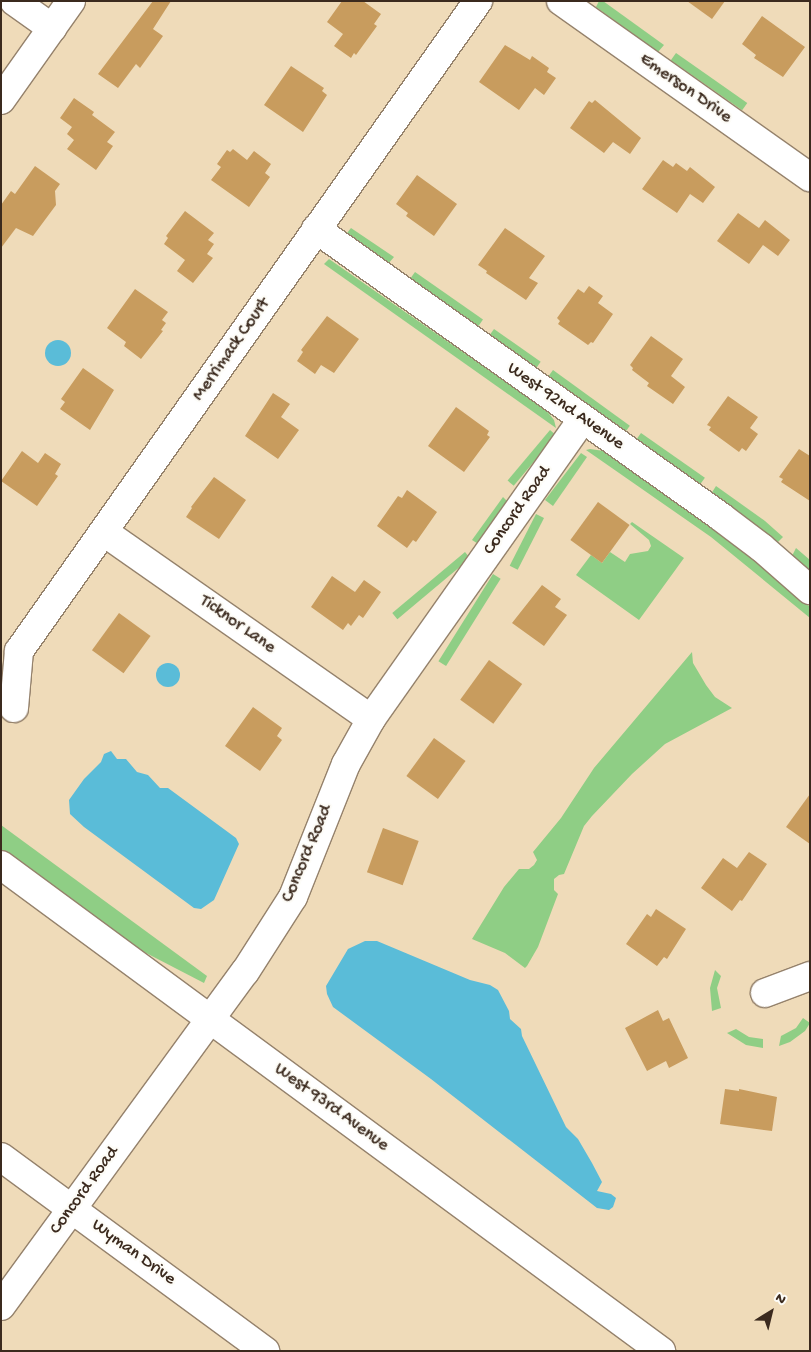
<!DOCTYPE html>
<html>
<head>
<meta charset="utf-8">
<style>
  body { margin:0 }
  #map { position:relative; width:811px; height:1352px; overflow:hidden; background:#efdbb9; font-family:"Gochi Hand",sans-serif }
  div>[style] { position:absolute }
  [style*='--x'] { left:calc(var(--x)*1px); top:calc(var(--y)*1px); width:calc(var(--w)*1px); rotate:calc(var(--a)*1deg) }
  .green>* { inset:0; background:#8fce85; transform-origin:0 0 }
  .water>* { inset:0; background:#5abcd8 }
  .round { border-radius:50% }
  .building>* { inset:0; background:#c89c5e; transform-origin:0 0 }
  .roads { filter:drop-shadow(1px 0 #95826c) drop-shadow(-1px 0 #95826c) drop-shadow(0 1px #95826c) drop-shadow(0 -1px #95826c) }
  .minor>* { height:28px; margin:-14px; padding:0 14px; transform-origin:14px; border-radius:14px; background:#fff }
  span { translate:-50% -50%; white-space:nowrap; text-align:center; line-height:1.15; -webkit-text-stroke:4.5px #fdfcf7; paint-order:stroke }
  .street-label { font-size:18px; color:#3b2a1e }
  .frame { position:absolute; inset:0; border:2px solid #3b2a1e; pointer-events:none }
  .north { position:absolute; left:746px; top:1287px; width:50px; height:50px; -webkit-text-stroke:4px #fdfcf7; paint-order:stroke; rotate:36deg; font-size:14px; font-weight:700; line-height:20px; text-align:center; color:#3b2a1e }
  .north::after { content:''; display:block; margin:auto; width:18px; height:22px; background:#3b2a1e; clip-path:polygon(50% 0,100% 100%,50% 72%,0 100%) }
</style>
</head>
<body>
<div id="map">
  <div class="green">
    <i style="clip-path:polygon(599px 1px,603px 1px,664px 45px,658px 52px,596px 7px)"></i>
    <i style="left:676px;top:53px;width:87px;height:9px;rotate:35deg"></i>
    <i style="clip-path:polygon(351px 228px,394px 257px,388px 264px,352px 239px,347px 233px)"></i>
    <i style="clip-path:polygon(329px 259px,546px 410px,554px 420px,556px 428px,324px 264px)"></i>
    <i style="left:415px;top:272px;width:83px;height:9px;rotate:35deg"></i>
    <i style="left:494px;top:329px;width:57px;height:9px;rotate:35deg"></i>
    <i style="left:553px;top:370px;width:95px;height:9px;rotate:36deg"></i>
    <i style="left:550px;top:430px;width:8px;height:66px;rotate:40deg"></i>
    <i style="left:641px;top:433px;width:78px;height:9px;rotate:35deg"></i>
    <i style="clip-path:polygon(590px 449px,604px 451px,725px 537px,810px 607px,810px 618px,711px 537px,586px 450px)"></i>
    <i style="clip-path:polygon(581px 453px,587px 457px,553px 506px,545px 500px)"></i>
    <i style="clip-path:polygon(716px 486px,765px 521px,783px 537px,777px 543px,711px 494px)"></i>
    <i style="clip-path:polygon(503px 497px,509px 503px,480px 545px,472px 540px)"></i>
    <i style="left:536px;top:514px;width:9px;height:58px;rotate:27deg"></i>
    <i style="clip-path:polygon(632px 522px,684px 558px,639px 620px,576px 575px,591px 555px,602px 563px,610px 552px,625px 562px,630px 554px,648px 551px,651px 546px,649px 540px,630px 524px)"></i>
    <i style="clip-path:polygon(796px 548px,810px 560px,810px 571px,792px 556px)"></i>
    <i style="left:465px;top:552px;width:8px;height:95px;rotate:50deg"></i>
    <i style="left:493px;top:574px;width:9px;height:103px;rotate:32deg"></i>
    <i style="clip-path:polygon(692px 652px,693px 663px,706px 685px,715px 697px,732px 708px,665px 744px,632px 774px,592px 816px,584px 826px,564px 874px,559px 875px,554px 879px,554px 890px,558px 894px,538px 947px,527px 966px,525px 968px,505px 953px,472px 939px,504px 887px,519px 869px,529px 869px,534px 865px,537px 860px,533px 852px,561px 818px,594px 768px)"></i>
    <i style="clip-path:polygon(1px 825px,207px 976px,204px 983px,119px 939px,1px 853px)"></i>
    <i style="clip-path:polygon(715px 970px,721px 976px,717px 988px,721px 1008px,712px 1011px,710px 988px)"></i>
    <i style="clip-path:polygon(803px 1018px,810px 1023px,805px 1031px,790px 1042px,779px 1046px,781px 1036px,796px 1028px)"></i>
    <i style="clip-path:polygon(736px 1029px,749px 1037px,763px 1039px,763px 1048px,746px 1045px,727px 1033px)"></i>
  </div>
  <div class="water">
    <i class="round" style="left:45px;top:340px;width:26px;height:26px"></i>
    <i class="round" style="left:156px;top:663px;width:24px;height:24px"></i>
    <i style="clip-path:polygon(111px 751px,117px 759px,126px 759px,137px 772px,148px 775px,160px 788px,168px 788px,236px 838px,239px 844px,214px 900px,201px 909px,194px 908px,84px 827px,70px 814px,69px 800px,84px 779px,101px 762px,104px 754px)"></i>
    <i style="clip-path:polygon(365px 941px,377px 941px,470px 980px,490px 985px,498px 990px,509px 1011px,510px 1019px,521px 1029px,522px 1036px,566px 1127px,578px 1139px,592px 1163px,602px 1182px,597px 1191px,611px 1194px,616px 1198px,613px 1207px,609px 1210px,597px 1208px,431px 1079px,333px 1007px,327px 994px,326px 986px,348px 949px)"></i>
  </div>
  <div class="building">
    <i style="clip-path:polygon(153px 1px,171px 1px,153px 29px,163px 36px,140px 68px,136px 64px,118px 88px,98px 74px)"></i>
    <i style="clip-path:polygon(342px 1px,363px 1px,381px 14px,374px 24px,377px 26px,356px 55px,354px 53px,351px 58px,334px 46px,343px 34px,327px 22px)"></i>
    <i style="clip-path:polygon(687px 1px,725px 1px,712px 19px)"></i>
    <i style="clip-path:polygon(762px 16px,805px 47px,783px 77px,754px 58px,756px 55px,742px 44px)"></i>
    <i style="clip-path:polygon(505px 45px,530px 60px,532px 56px,549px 68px,547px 72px,556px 78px,544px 95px,535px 88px,519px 110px,479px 82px)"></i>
    <i style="clip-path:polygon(291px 66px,324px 88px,322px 91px,327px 95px,303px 132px,264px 105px)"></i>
    <i style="clip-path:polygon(74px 98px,94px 112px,92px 115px,115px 132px,107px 142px,113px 146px,96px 170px,67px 149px,74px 140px,67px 134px,72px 127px,60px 118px)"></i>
    <i style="clip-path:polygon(595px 100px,641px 138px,630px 154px,613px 142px,604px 153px,570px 128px,589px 101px,592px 103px)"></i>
    <i style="clip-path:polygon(233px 149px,247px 160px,254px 151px,271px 164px,265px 173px,270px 177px,249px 207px,211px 180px,221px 167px,217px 164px,227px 150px,230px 152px)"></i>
    <i style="clip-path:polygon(663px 160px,673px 167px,676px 163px,687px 171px,690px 167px,715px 187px,703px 203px,690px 194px,677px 213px,642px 189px)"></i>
    <i style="clip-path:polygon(35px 166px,60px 184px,55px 191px,56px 205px,33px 236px,16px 228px,1px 248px,1px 205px,11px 191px,15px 194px)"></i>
    <i style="clip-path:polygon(417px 175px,457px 204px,434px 236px,406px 216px,408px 213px,396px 204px)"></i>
    <i style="clip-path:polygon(185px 211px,214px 233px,208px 240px,214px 244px,207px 254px,213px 258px,193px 283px,177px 271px,185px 260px,164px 244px,168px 238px,166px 236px)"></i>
    <i style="clip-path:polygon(738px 213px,759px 228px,765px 220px,790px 240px,778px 256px,763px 245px,749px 264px,717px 241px)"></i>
    <i style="clip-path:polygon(505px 228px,545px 256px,529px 278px,538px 283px,526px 300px,486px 273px,487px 271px,478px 265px)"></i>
    <i style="clip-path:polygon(589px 286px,603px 296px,598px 303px,613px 314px,593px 343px,591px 342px,588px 345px,558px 324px,560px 321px,557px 318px,578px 289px,584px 293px)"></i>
    <i style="clip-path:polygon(135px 289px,168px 312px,162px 320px,166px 323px,161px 330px,163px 331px,141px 359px,124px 346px,126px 342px,107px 328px)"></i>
    <i style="clip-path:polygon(327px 316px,359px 339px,334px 373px,321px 365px,315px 374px,297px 361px,303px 352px,301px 350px)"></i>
    <i style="clip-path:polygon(651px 336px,683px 359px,671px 376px,685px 387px,673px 404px,647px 386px,649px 383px,632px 370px,633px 368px,630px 365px)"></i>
    <i style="clip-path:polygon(83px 368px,114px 390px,90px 430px,60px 409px,65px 402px,61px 399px)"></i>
    <i style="clip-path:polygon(273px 393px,290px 404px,281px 417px,299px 430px,278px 459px,245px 436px)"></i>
    <i style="clip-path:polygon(728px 396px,758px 417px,750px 428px,758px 434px,746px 451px,742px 448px,739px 452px,709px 430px,711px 427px,707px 425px)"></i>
    <i style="clip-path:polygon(456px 407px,489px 431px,487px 435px,490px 437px,464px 472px,428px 446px)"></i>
    <i style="clip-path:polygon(799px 449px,810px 456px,810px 501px,781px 482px,783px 479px,779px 477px)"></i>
    <i style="clip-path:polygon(22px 451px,38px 463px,45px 453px,61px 464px,55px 474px,58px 476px,37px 506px,1px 481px)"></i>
    <i style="clip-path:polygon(214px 477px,246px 500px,219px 539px,186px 517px,192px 508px,191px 507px)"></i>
    <i style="clip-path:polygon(407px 490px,437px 512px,416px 542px,413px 540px,407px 548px,377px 526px,398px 496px,402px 498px)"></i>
    <i style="left:598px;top:502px;width:39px;height:47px;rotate:36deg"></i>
    <i style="clip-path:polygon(332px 576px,355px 592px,364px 580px,381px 592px,363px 618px,359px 615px,351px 626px,348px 623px,343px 630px,311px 607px)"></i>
    <i style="clip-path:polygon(542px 585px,561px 599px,555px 607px,567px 615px,544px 646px,512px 623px)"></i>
    <i style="left:119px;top:613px;width:39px;height:46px;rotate:36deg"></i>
    <i style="left:489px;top:660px;width:41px;height:49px;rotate:36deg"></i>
    <i style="clip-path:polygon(253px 707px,282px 728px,277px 736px,282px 740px,260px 771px,225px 746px)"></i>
    <i style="left:434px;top:738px;width:39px;height:47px;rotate:36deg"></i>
    <i style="clip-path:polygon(810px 794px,810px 844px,786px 827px)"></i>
    <i style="left:383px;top:828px;width:38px;height:47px;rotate:20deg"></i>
    <i style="clip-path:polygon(749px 852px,767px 864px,742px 901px,740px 900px,732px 911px,701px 888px,723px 858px,737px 868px)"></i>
    <i style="clip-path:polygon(656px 909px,686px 929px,667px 959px,664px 957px,657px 966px,626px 944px,647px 914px,651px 917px)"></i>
    <i style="clip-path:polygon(658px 1010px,663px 1021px,669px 1018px,688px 1058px,669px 1068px,666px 1061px,647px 1071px,625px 1028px)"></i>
    <i style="clip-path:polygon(725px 1089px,739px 1091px,739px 1089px,777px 1097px,772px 1131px,720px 1124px)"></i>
  </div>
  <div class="roads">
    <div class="minor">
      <i style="--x:14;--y:1;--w:47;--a:35.4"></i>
      <i style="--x:561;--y:1;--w:305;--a:35.3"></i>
      <i style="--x:1;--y:100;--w:121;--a:-54.7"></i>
      <i style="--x:316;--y:229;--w:497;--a:35.4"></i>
      <i style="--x:721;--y:517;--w:51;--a:37.1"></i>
      <i style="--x:762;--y:548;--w:64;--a:41.2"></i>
      <i style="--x:104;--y:532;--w:326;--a:35"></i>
      <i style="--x:14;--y:708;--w:57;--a:-85"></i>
      <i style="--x:19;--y:651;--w:796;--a:-54.77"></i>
      <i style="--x:1;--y:865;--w:820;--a:36.37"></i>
      <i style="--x:765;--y:993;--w:48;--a:-20.7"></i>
      <i style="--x:1;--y:1157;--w:328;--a:36.3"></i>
      <i style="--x:1;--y:1306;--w:414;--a:-53.9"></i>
      <i style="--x:245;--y:972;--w:89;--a:-57.4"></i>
      <i style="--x:293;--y:897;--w:143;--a:-68.3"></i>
      <i style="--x:346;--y:764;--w:51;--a:-60.9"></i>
      <i style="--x:371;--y:719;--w:367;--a:-54.8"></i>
    </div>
  </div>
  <div class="street-label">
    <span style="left:685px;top:89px;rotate:35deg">Emerson Drive</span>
    <span style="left:232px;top:350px;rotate:-55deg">Merrimack Court</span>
    <span style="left:565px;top:407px;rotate:35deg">West 92nd Avenue</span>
    <span style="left:518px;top:511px;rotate:-55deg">Concord Road</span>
    <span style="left:237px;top:625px;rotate:35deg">Ticknor Lane</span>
    <span style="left:308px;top:854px;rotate:-67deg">Concord Road</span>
    <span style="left:331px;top:1108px;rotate:36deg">West 93rd Avenue</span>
    <span style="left:85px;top:1191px;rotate:-54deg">Concord Road</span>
    <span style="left:133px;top:1253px;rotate:36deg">Wyman Drive</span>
  </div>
  <div class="frame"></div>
  <div class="north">N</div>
</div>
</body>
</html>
